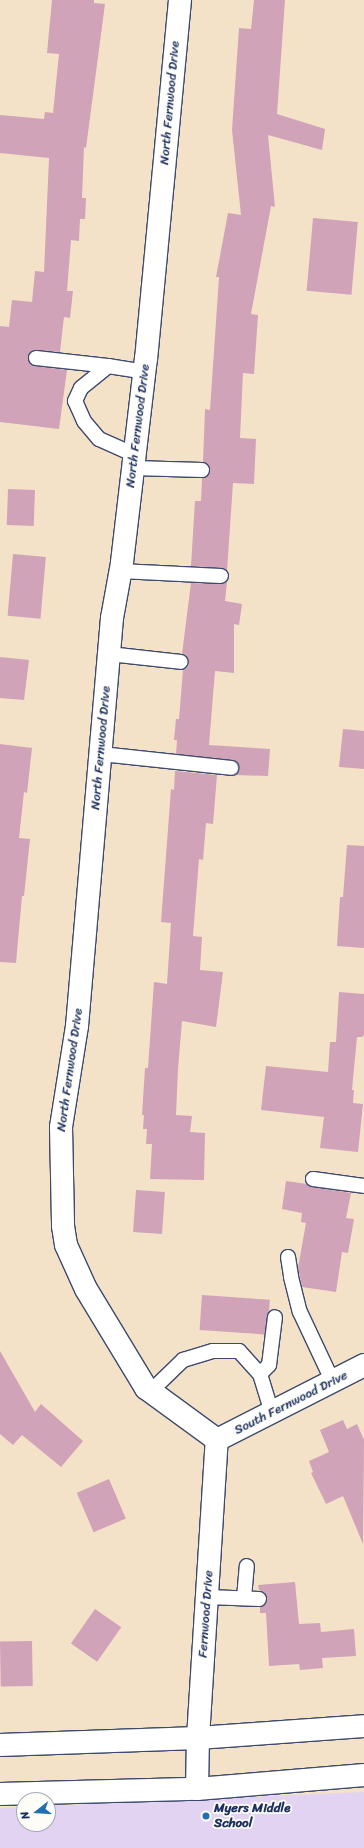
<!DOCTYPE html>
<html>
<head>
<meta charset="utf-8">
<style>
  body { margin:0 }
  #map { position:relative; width:364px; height:1848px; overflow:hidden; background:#f4e2c8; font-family:Sriracha,sans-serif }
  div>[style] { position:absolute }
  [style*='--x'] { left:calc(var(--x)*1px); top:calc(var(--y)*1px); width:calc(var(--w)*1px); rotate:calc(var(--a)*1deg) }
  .built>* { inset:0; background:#e3d3f2 }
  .building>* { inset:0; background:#d0a3b9; transform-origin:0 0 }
  .roads { filter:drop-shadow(1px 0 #3c4a6e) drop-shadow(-1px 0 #3c4a6e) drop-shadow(0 1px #3c4a6e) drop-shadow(0 -1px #3c4a6e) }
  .lane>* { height:14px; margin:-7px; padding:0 7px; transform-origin:7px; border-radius:7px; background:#fff }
  .street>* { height:22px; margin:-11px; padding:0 11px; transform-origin:11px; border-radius:11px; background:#fff }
  .primary>* { height:22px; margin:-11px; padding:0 11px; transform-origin:11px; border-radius:11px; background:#fff }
  .dots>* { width:11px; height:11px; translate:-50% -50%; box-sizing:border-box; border:2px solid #fdfcf7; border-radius:50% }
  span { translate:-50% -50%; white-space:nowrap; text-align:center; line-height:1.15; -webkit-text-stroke:3.5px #fdfcf7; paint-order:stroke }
  .street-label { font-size:13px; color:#1b2f5e }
  .poi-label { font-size:13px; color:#1b2f5e; font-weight:700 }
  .left { translate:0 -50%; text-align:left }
  .north { position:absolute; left:16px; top:1792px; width:40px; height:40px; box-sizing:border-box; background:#fdfcf7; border:1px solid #a3aaba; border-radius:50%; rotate:253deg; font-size:11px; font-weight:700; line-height:16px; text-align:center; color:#1b2f5e }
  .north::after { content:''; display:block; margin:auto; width:14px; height:18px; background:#1f6fb2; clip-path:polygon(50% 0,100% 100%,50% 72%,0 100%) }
</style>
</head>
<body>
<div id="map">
  <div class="built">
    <i style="clip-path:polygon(364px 1792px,364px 1848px,0 1848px,0 1808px,24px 1807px,24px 1824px,48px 1824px,48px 1806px)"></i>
  </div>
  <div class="building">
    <i style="clip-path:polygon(52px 0,94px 0,94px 3px,105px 4px,86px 148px,84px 147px,82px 198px,86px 198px,85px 219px,80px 219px,79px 241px,71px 240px,67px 291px,73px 291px,70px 318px,64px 317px,60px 352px,33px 350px,28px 357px,31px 365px,35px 366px,67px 370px,59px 429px,0 422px,0 326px,9px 327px,12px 300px,32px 302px,35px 271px,44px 272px,49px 158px,0 153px,0 115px,44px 119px,45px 112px,53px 113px,59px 54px,47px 53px)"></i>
    <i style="clip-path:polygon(254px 0,285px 0,277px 114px,325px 129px,322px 150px,268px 135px,275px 207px,271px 206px,251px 314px,258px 315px,254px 374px,243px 373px,240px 438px,256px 439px,254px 484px,233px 483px,227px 571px,221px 568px,191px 566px,195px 501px,201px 501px,202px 478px,206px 477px,210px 471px,209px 466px,203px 462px,205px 409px,210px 410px,219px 277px,216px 277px,228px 213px,241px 215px,232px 130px,239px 28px,251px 29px)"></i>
    <i style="left:313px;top:218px;width:45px;height:73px;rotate:5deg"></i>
    <i style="left:8px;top:489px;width:27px;height:36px;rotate:2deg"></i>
    <i style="left:13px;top:554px;width:33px;height:62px;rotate:5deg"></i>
    <i style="clip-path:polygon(227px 582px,225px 601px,242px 604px,239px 625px,234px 624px,234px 673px,215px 671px,209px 745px,270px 749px,268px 776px,236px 775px,239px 769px,239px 765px,232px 760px,176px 754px,177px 740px,174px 740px,176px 719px,179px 719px,183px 670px,188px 667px,189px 663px,186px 655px,182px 654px,191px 583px,221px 584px)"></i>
    <i style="clip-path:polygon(0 657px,29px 660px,24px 700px,0 698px)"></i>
    <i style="clip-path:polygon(343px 729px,364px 731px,364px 769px,339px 767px)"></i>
    <i style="clip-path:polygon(0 744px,32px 748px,27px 793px,24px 792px,19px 838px,30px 839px,24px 896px,22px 896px,16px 963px,0 962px)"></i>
    <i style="clip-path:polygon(175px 771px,217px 775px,213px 824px,206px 823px,203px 860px,199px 859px,193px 936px,202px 937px,200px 970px,223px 972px,216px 1027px,182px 1021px,178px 1069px,176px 1115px,192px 1116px,190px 1132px,205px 1133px,204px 1180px,150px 1179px,152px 1144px,146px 1144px,147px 1129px,143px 1129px,144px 1115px,142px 1115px,145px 1068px,148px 1068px,154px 982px,167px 984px,171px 923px,161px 922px,171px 789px,174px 790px)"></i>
    <i style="clip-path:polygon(347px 845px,364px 846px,364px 948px,337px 946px,340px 897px,343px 897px)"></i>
    <i style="clip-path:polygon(339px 992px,364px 994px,364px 1035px,362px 1037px,357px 1037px,352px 1090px,354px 1090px,353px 1103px,363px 1104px,358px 1152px,320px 1148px,324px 1117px,261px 1110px,266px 1066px,328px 1072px,330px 1042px,336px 1042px)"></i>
    <i style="clip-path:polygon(286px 1181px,307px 1184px,312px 1187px,351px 1193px,346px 1218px,354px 1219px,348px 1253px,342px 1252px,336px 1292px,302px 1287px,298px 1268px,306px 1223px,301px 1222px,302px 1213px,282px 1209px)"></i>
    <i style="left:136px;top:1190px;width:29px;height:42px;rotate:4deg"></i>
    <i style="left:202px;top:1295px;width:68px;height:35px;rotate:4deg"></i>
    <i style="clip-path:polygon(0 1351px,35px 1412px,41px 1404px,83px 1441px,61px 1467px,22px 1435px,13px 1445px,0 1434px)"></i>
    <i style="clip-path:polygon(343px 1420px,347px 1429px,357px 1424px,364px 1440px,363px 1544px,343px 1496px,326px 1504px,311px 1473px,313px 1472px,309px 1461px,329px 1452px,320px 1430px)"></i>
    <i style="left:109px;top:1479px;width:43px;height:35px;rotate:67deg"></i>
    <i style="clip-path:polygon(295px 1582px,299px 1624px,320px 1623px,321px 1632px,354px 1629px,356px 1656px,322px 1658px,323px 1668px,300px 1670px,299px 1664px,269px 1666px,266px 1613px,260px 1613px,260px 1607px,266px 1604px,267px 1599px,264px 1592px,259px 1590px,258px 1585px)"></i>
    <i style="left:95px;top:1609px;width:32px;height:42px;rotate:35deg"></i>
    <i style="left:32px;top:1641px;width:45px;height:32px;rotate:89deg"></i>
  </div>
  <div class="roads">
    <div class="lane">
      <i style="--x:36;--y:358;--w:72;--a:6.3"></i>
      <i style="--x:135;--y:455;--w:39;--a:-156"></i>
      <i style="--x:99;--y:439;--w:23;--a:-130"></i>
      <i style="--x:84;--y:421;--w:22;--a:-114"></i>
      <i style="--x:75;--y:401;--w:14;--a:-65"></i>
      <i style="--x:81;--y:388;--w:35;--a:-39"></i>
      <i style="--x:108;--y:366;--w:36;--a:9"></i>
      <i style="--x:133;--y:468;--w:69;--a:1.7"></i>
      <i style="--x:120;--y:571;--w:101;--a:2.8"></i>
      <i style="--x:109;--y:654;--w:72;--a:6.3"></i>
      <i style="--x:101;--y:754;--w:131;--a:6.1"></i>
      <i style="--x:313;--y:1179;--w:51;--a:7.8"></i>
      <i style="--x:288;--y:1257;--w:20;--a:81"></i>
      <i style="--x:291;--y:1277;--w:36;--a:76"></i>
      <i style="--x:300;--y:1312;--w:77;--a:64.8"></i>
      <i style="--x:260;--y:1374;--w:13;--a:-45"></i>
      <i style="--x:269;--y:1365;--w:48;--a:-82.9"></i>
      <i style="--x:151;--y:1391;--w:45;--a:-44.1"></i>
      <i style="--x:183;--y:1360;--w:31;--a:-17"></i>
      <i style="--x:213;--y:1351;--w:26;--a:0"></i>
      <i style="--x:239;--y:1351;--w:31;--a:48"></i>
      <i style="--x:260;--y:1374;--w:41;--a:72.9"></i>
      <i style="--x:207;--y:1597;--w:52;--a:2.2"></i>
      <i style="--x:244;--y:1598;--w:32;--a:-85"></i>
    </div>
    <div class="street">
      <i style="--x:180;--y:0;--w:360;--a:95.4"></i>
      <i style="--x:146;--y:358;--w:206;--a:96.7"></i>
      <i style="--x:122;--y:563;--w:56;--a:100.3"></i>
      <i style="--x:112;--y:618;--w:409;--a:94.9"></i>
      <i style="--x:77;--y:1026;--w:102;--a:99"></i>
      <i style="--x:61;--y:1127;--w:99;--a:88.8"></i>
      <i style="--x:63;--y:1226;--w:19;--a:81"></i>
      <i style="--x:66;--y:1245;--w:48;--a:65.6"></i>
      <i style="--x:86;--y:1289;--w:116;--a:58.8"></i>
      <i style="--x:146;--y:1388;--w:88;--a:36.2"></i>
      <i style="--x:217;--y:1440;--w:165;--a:-27"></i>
      <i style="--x:0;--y:1745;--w:198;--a:-2"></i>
      <i style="--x:198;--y:1738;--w:166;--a:-4.1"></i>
      <i style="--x:197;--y:1789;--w:51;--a:-88.9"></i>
      <i style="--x:198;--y:1738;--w:299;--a:-86.4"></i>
    </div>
    <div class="primary">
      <i style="--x:0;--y:1794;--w:197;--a:-1.5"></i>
      <i style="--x:197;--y:1789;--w:168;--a:-4.8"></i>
    </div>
  </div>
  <div class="dots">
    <i style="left:206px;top:1816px;background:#1f6fb2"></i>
  </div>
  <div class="street-label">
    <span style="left:170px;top:103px;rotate:-85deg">North Fernwood Drive</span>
    <span style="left:138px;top:426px;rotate:-83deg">North Fernwood Drive</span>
    <span style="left:101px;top:748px;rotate:-85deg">North Fernwood Drive</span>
    <span style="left:70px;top:1070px;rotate:-82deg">North Fernwood Drive</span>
    <span style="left:291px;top:1403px;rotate:-27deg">South Fernwood Drive</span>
    <span style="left:206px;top:1614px;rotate:-86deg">Fernwood Drive</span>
  </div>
  <div class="poi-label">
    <span class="left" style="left:214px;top:1816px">Myers Middle<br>School</span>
  </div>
  <div class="north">N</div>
</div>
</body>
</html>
